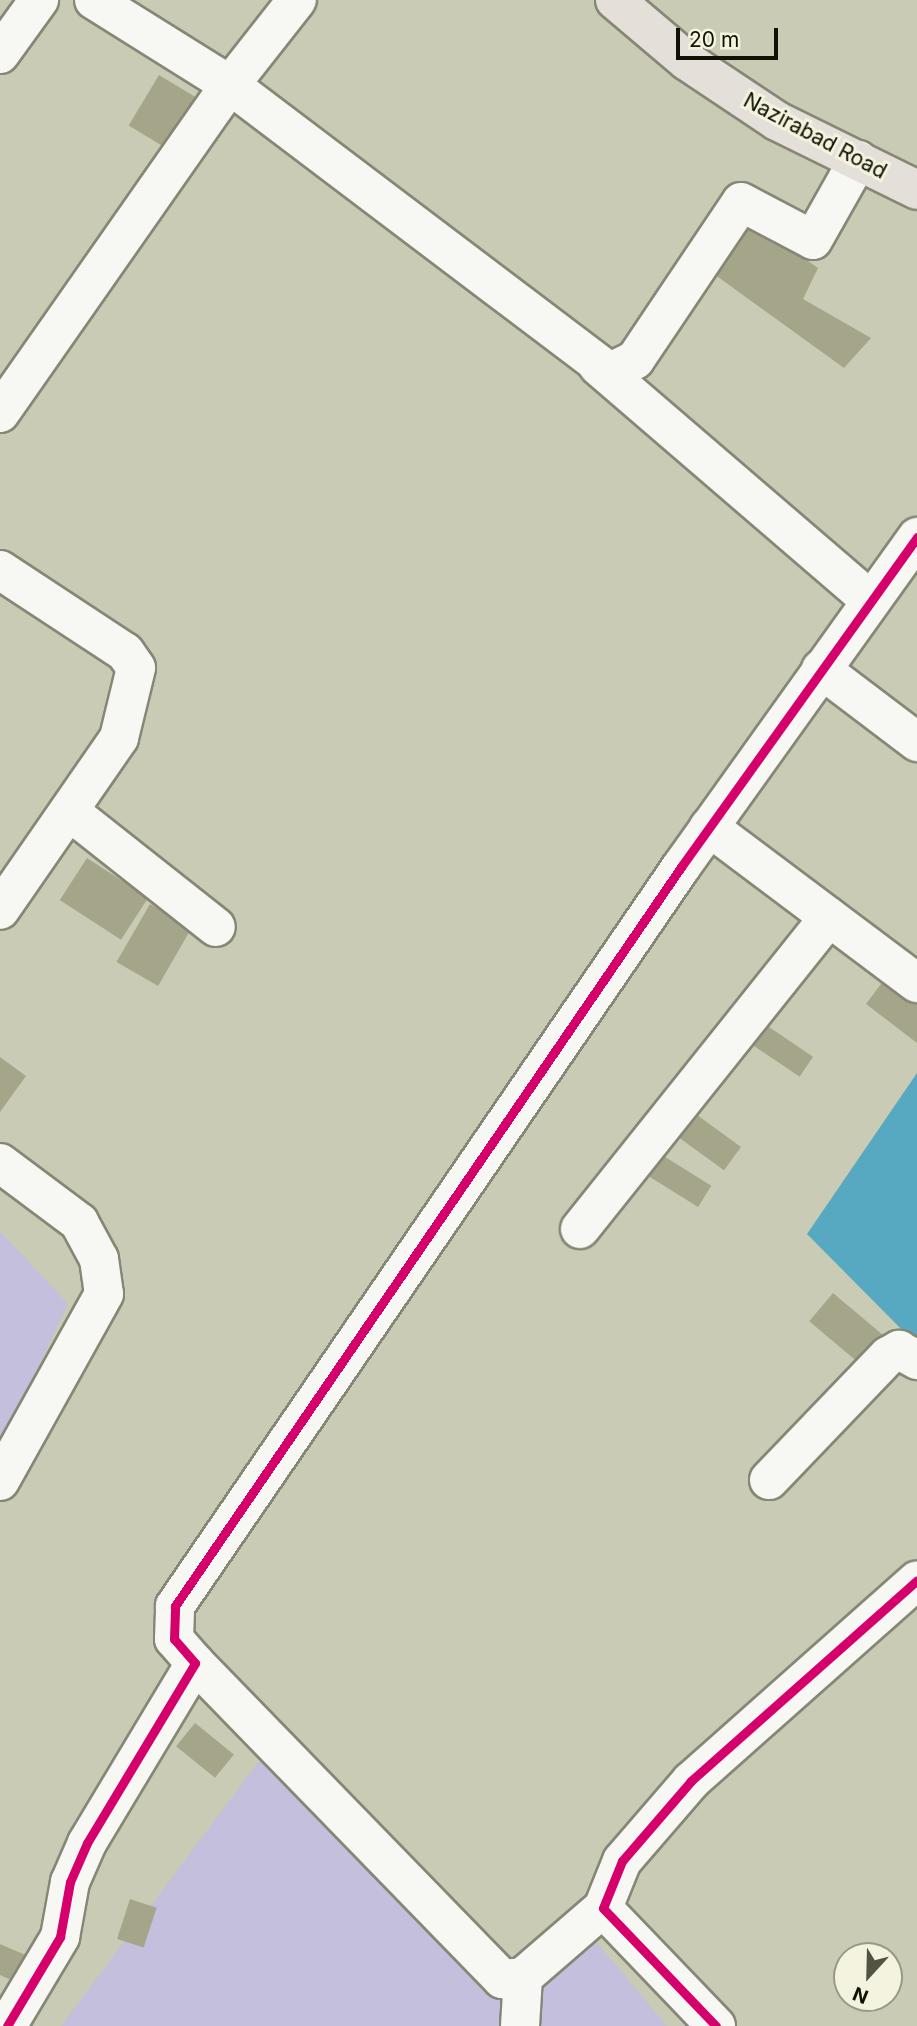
<!DOCTYPE html>
<html>
<head>
<meta charset="utf-8">
<style>
  body { margin:0 }
  #map { position:relative; width:917px; height:2026px; overflow:hidden; background:#cacbb4; font-family:Inter,sans-serif }
  div>[style] { position:absolute }
  [style*='--x'] { left:calc(var(--x)*1px); top:calc(var(--y)*1px); width:calc(var(--w)*1px); rotate:calc(var(--a)*1deg) }
  .green>* { inset:0; background:#c3bfdc }
  .water>* { inset:0; background:#56a9c1 }
  .building>* { inset:0; background:#a5a689; transform-origin:0 0 }
  .roads { filter:drop-shadow(2px 0 #868775) drop-shadow(-2px 0 #868775) drop-shadow(0 2px #868775) drop-shadow(0 -2px #868775) }
  .minor>* { height:38px; margin:-19px; padding:0 19px; transform-origin:19px; border-radius:19px; background:#f7f7f4 }
  .major>* { height:38px; margin:-19px; padding:0 19px; transform-origin:19px; border-radius:19px; background:#e5dfd9 }
  .cycleway>* { height:9px; margin:-4.5px; padding:0 4.5px; transform-origin:4.5px; border-radius:4.5px; background:#d6006c }
  span { translate:-50% -50%; white-space:nowrap; text-align:center; line-height:1.15; -webkit-text-stroke:6px #f3f3df; paint-order:stroke }
  .street-label { font-size:21px; color:#121204 }
  .north { position:absolute; left:833px; top:1942px; width:70px; height:70px; box-sizing:border-box; background:#f3f3df; border:2px solid #999987; border-radius:50%; rotate:202deg; font-size:19px; font-weight:700; line-height:28px; text-align:center; color:#121204 }
  .north::after { content:''; display:block; margin:auto; width:24px; height:32px; background:#525342; clip-path:polygon(50% 0,100% 100%,50% 72%,0 100%) }
  .scale { position:absolute; left:676px; top:28px; width:102px; height:32px; box-sizing:border-box; border:4px solid #121204; border-top:0; padding-left:9px; font-size:21px; line-height:24px; white-space:nowrap; color:#121204; -webkit-text-stroke:5px #f3f3df; paint-order:stroke }
</style>
</head>
<body>
<div id="map">
  <div class="green">
    <i style="clip-path:polygon(0 1231px,68px 1304px,0 1449px)"></i>
    <i style="clip-path:polygon(268px 1749px,496px 1978px,573px 1914px,667px 2026px,61px 2026px)"></i>
  </div>
  <div class="water">
    <i style="clip-path:polygon(917px 1073px,917px 1345px,807px 1234px)"></i>
  </div>
  <div class="building">
    <i style="left:159px;top:75px;width:43px;height:59px;rotate:31deg"></i>
    <i style="clip-path:polygon(741px 213px,818px 268px,803px 299px,871px 338px,844px 368px,707px 269px)"></i>
    <i style="left:87px;top:858px;width:73px;height:50px;rotate:33deg"></i>
    <i style="left:150px;top:904px;width:48px;height:67px;rotate:30deg"></i>
    <i style="clip-path:polygon(884px 980px,917px 1005px,917px 1043px,866px 1004px)"></i>
    <i style="left:760px;top:1021px;width:64px;height:24px;rotate:34deg"></i>
    <i style="clip-path:polygon(0 1057px,26px 1076px,0 1112px)"></i>
    <i style="left:682px;top:1104px;width:73px;height:29px;rotate:36deg"></i>
    <i style="left:646px;top:1145px;width:77px;height:25px;rotate:32deg"></i>
    <i style="left:833px;top:1293px;width:73px;height:37px;rotate:40deg"></i>
    <i style="left:195px;top:1723px;width:50px;height:30px;rotate:39deg"></i>
    <i style="left:130px;top:1899px;width:28px;height:42px;rotate:18deg"></i>
    <i style="clip-path:polygon(0 1944px,37px 1960px,25px 1986px,0 1975px)"></i>
  </div>
  <div class="roads">
    <div class="minor">
      <i style="--x:94;--y:0;--w:160;--a:32"></i>
      <i style="--x:230;--y:85;--w:476;--a:37.1"></i>
      <i style="--x:610;--y:372;--w:28;--a:-26"></i>
      <i style="--x:635;--y:360;--w:190;--a:-56.1"></i>
      <i style="--x:741;--y:202;--w:81;--a:27.8"></i>
      <i style="--x:813;--y:240;--w:92;--a:-60.6"></i>
      <i style="--x:0;--y:54;--w:67;--a:-54.2"></i>
      <i style="--x:598;--y:366;--w:359;--a:40.7"></i>
      <i style="--x:0;--y:413;--w:401;--a:-55"></i>
      <i style="--x:230;--y:85;--w:108;--a:-51.8"></i>
      <i style="--x:0;--y:570;--w:149;--a:33.3"></i>
      <i style="--x:125;--y:652;--w:19;--a:55"></i>
      <i style="--x:136;--y:668;--w:72;--a:103.7"></i>
      <i style="--x:119;--y:738;--w:209;--a:124.7"></i>
      <i style="--x:821;--y:669;--w:121;--a:37.2"></i>
      <i style="--x:69;--y:811;--w:187;--a:38.3"></i>
      <i style="--x:709;--y:827;--w:260;--a:36.9"></i>
      <i style="--x:0;--y:1163;--w:99;--a:36.8"></i>
      <i style="--x:79;--y:1222;--w:42;--a:61.6"></i>
      <i style="--x:99;--y:1259;--w:35;--a:82"></i>
      <i style="--x:104;--y:1294;--w:214;--a:119.1"></i>
      <i style="--x:580;--y:1229;--w:399;--a:-51.4"></i>
      <i style="--x:769;--y:1480;--w:172;--a:-46.2"></i>
      <i style="--x:888;--y:1356;--w:13;--a:-29"></i>
      <i style="--x:899;--y:1350;--w:21;--a:29"></i>
      <i style="--x:195;--y:1663;--w:441;--a:45.8"></i>
      <i style="--x:502;--y:1979;--w:21;--a:-5"></i>
      <i style="--x:523;--y:1977;--w:106;--a:-40.8"></i>
      <i style="--x:7;--y:2026;--w:104;--a:-59.2"></i>
      <i style="--x:60;--y:1937;--w:56;--a:-79.7"></i>
      <i style="--x:70;--y:1882;--w:43;--a:-66.4"></i>
      <i style="--x:87;--y:1843;--w:210;--a:-59"></i>
      <i style="--x:195;--y:1663;--w:32;--a:-131"></i>
      <i style="--x:174;--y:1639;--w:33;--a:-88"></i>
      <i style="--x:175;--y:1606;--w:896;--a:-55.6"></i>
      <i style="--x:681;--y:867;--w:406;--a:-54.4"></i>
      <i style="--x:520;--y:2026;--w:49;--a:-86.5"></i>
      <i style="--x:716;--y:2026;--w:163;--a:-133.8"></i>
      <i style="--x:603;--y:1908;--w:51;--a:-68"></i>
      <i style="--x:622;--y:1861;--w:106;--a:-49.2"></i>
      <i style="--x:691;--y:1781;--w:302;--a:-41.6"></i>
    </div>
    <div class="major">
      <i style="--x:615;--y:0;--w:94;--a:40.3"></i>
      <i style="--x:687;--y:61;--w:108;--a:33.7"></i>
      <i style="--x:777;--y:121;--w:156;--a:26.2"></i>
    </div>
  </div>
  <div class="cycleway">
    <i style="--x:7;--y:2026;--w:104;--a:-59.2"></i>
    <i style="--x:60;--y:1937;--w:56;--a:-79.7"></i>
    <i style="--x:70;--y:1882;--w:43;--a:-66.4"></i>
    <i style="--x:87;--y:1843;--w:210;--a:-59"></i>
    <i style="--x:195;--y:1663;--w:32;--a:-131"></i>
    <i style="--x:174;--y:1639;--w:33;--a:-88"></i>
    <i style="--x:175;--y:1606;--w:896;--a:-55.6"></i>
    <i style="--x:681;--y:867;--w:406;--a:-54.4"></i>
    <i style="--x:716;--y:2026;--w:163;--a:-133.8"></i>
    <i style="--x:603;--y:1908;--w:51;--a:-68"></i>
    <i style="--x:622;--y:1861;--w:106;--a:-49.2"></i>
    <i style="--x:691;--y:1781;--w:302;--a:-41.6"></i>
  </div>
  <div class="street-label">
    <span style="left:815px;top:136px;rotate:28deg">Nazirabad Road</span>
  </div>
  <div class="north">N</div>
  <div class="scale">20 m</div>
</div>
</body>
</html>
